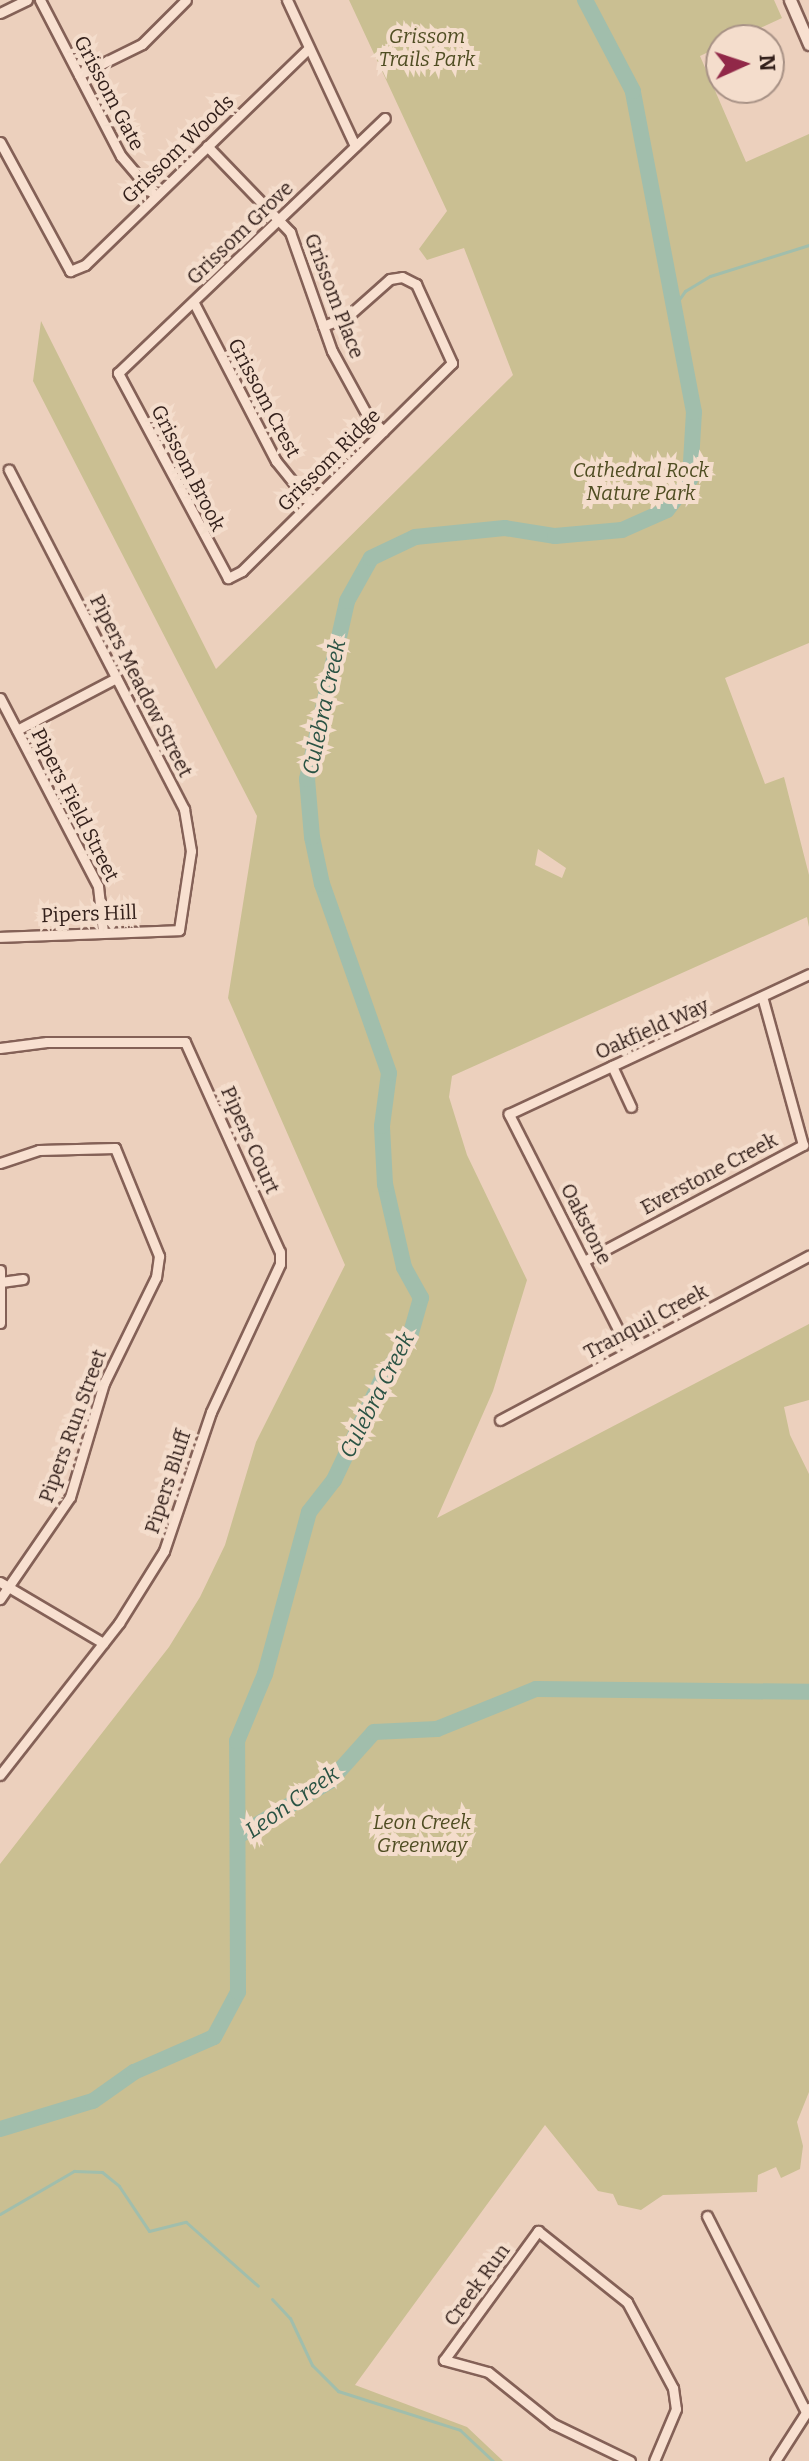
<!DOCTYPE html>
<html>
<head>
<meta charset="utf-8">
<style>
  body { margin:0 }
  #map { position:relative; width:809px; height:2461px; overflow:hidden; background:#ecd0bd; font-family:Bitter,serif }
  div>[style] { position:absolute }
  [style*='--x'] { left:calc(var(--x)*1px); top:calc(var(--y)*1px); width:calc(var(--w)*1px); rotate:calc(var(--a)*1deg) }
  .green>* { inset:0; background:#cabf92 }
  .stream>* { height:3px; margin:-1.5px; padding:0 1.5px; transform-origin:1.5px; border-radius:1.5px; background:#a1beac }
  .river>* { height:16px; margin:-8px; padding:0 8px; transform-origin:8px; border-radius:8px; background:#a1beac }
  .roads { filter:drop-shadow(2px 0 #846157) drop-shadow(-2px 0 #846157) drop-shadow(0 2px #846157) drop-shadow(0 -2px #846157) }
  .minor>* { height:9px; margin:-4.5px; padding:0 4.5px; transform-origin:4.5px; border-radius:4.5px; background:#f8e0d0 }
  .tertiary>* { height:11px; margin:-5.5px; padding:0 5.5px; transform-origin:5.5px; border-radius:5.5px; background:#f8e0d0 }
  span { translate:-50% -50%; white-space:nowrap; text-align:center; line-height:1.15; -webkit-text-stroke:8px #f4ddcc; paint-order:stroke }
  .park-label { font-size:20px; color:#4f4d22; font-style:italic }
  .street-label { font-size:20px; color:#33201b }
  .water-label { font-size:22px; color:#2a5344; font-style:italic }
  .north { position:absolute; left:705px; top:24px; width:80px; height:80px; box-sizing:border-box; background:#f4ddcc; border:2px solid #a79185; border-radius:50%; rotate:87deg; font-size:22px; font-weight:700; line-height:32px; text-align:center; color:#33201b }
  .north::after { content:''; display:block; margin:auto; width:28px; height:36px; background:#912848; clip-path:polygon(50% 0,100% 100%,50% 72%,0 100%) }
</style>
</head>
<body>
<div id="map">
  <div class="green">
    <i style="clip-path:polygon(evenodd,349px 0,774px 0,782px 18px,734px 40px,721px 40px,721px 46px,700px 56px,746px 162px,809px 134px,809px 643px,725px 678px,765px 784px,784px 777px,809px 875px,809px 927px,807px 917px,452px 1076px,449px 1097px,467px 1155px,527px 1280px,493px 1391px,437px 1518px,809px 1324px,809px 1400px,784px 1407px,790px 1435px,809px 1474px,809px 2092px,797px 2122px,803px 2146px,800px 2169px,781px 2178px,776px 2167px,758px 2175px,757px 2192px,663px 2195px,641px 2210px,618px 2205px,613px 2194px,598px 2191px,545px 2125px,355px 2385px,467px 2427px,503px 2461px,0 2461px,0 1864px,169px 1647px,200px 1597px,225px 1545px,256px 1442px,345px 1265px,228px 998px,257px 816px,33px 381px,41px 321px,216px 669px,513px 375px,464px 248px,427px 260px,419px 249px,447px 211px,349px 0,538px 849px,566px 868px,562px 878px,535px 865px,538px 849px)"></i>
  </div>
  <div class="stream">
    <i style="--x:673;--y:308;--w:21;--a:-55"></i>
    <i style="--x:685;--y:291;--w:29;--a:-31"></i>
    <i style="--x:710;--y:276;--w:104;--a:-17.4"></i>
    <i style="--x:0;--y:2214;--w:86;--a:-30.2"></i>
    <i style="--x:74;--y:2171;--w:28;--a:2"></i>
    <i style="--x:102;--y:2172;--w:22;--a:39"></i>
    <i style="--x:119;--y:2186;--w:54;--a:56.3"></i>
    <i style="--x:149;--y:2231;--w:38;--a:-14"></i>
    <i style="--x:186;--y:2222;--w:96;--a:41.6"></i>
    <i style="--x:272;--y:2299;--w:26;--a:47"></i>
    <i style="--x:290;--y:2318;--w:52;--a:64.9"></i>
    <i style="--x:312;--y:2365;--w:37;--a:45"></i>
    <i style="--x:338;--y:2391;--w:128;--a:17.7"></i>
    <i style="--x:460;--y:2430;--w:45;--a:43.2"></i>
  </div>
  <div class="river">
    <i style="--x:240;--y:1835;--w:105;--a:-31"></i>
    <i style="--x:330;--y:1781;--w:66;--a:-48.1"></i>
    <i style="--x:374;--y:1732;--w:63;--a:-2.7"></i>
    <i style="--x:437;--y:1729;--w:107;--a:-22"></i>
    <i style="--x:536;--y:1689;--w:273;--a:0.6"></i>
    <i style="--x:0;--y:2129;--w:97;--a:-16.8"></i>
    <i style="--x:93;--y:2101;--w:50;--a:-35.3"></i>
    <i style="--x:134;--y:2072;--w:87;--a:-23.6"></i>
    <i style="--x:214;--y:2037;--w:51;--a:-61.9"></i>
    <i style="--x:238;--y:1992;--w:251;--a:-90.2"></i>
    <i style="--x:237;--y:1741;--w:73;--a:-67.3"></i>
    <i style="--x:265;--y:1674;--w:168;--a:-74.8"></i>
    <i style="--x:309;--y:1512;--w:41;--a:-52"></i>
    <i style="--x:334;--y:1480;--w:114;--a:-64.6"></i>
    <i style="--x:383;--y:1377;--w:45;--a:-54.9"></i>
    <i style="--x:409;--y:1340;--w:44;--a:-74.1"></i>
    <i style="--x:421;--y:1298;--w:35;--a:-119"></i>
    <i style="--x:404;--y:1267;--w:85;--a:-102.9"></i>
    <i style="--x:385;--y:1184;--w:58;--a:-93"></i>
    <i style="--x:382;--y:1126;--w:53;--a:-82.5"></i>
    <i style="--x:389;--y:1073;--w:201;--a:-109.5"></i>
    <i style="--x:322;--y:884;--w:48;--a:-102"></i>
    <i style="--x:312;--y:837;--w:58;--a:-94.9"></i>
    <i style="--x:307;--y:779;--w:182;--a:-77.3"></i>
    <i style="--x:347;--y:601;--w:49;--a:-60.8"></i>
    <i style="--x:371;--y:558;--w:49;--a:-25.5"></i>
    <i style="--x:415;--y:537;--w:90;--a:-5.7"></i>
    <i style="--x:505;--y:528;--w:51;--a:9.1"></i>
    <i style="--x:555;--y:536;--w:67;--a:-5.1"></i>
    <i style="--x:622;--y:530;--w:49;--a:-24"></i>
    <i style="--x:667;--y:510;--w:39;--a:-53"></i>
    <i style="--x:690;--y:479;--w:67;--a:-86.6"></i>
    <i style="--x:694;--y:412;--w:327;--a:-100.8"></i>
    <i style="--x:633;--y:91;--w:103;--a:-117.8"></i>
  </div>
  <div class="roads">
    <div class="minor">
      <i style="--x:40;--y:0;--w:176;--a:62.6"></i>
      <i style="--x:121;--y:156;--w:52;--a:49.6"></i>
      <i style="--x:287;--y:0;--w:161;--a:65"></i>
      <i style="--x:0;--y:13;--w:30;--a:-26"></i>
      <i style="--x:79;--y:75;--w:70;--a:-26.2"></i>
      <i style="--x:142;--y:44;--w:62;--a:-45"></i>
      <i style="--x:0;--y:142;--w:147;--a:61.5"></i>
      <i style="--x:70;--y:271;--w:16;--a:-22"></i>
      <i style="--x:85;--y:265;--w:310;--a:-44.1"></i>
      <i style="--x:207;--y:146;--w:120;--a:46"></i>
      <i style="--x:290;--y:232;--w:126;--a:70.6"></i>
      <i style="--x:332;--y:351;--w:73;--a:61.3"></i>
      <i style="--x:367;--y:415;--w:23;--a:45"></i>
      <i style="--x:194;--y:303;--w:178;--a:62.6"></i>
      <i style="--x:276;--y:461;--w:54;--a:51"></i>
      <i style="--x:323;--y:326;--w:26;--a:-21"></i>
      <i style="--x:347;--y:317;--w:57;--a:-41.5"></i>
      <i style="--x:390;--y:279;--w:12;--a:-9"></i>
      <i style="--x:402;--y:277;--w:16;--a:27"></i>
      <i style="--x:416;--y:284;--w:87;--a:65.5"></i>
      <i style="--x:452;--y:363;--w:296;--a:135.3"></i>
      <i style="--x:242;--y:571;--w:16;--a:153"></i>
      <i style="--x:228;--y:578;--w:233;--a:-118.2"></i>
      <i style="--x:118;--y:373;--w:369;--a:-43.7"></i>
      <i style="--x:0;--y:698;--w:212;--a:62.5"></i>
      <i style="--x:98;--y:886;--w:46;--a:83.8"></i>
      <i style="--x:17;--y:730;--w:112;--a:-27.7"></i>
      <i style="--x:0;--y:937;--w:179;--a:-2.2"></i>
      <i style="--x:179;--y:930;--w:80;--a:-81.4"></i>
      <i style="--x:191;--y:851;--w:43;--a:-99.5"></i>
      <i style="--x:184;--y:809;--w:382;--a:-117.3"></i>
      <i style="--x:0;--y:1048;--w:47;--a:-7.3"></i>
      <i style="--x:47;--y:1042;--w:138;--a:0"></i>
      <i style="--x:185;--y:1042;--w:230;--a:65.7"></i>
      <i style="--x:280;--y:1252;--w:12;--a:90"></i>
      <i style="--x:280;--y:1264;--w:163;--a:115"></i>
      <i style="--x:211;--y:1412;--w:147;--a:108.7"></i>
      <i style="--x:164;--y:1551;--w:85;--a:122"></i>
      <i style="--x:119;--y:1623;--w:193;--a:128.1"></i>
      <i style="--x:612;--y:1066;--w:45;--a:65.1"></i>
      <i style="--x:0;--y:1163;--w:41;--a:-18.4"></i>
      <i style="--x:39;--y:1150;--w:76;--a:-1.5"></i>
      <i style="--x:115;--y:1148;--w:117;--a:67.8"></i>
      <i style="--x:159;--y:1256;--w:21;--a:98"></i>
      <i style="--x:156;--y:1277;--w:118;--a:116.1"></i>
      <i style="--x:104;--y:1383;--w:119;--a:106.6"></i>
      <i style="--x:70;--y:1497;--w:124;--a:124.5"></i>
      <i style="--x:584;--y:1261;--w:248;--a:-27.9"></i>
      <i style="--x:803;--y:1145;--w:150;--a:-105.4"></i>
      <i style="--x:0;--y:1270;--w:53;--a:90"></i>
      <i style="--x:1;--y:1282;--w:22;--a:-8"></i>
      <i style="--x:629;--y:1351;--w:266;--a:-116.9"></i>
      <i style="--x:509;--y:1114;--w:331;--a:-25"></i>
      <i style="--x:500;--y:1420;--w:350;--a:-28"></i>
      <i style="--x:0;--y:1582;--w:120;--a:30.6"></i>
      <i style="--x:707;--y:2216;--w:220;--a:63.2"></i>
      <i style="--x:630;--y:2461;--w:85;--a:-154.3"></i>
      <i style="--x:553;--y:2424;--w:83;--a:-141.3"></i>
      <i style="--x:488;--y:2372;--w:46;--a:-164.7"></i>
      <i style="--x:444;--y:2360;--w:160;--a:-53.9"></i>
      <i style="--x:538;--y:2231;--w:114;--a:38.6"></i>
      <i style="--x:627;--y:2302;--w:98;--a:61.9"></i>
      <i style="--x:673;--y:2388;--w:21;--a:82"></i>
      <i style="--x:676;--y:2409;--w:56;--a:112.9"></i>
      <i style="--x:775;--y:2461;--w:63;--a:-57.3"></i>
    </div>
    <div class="tertiary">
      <i style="--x:790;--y:0;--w:48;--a:66.6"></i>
    </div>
  </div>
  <div class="park-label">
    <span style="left:427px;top:48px">Grissom<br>Trails Park</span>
    <span style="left:641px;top:482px">Cathedral Rock<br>Nature Park</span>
    <span style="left:422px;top:1834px">Leon Creek<br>Greenway</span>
  </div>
  <div class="street-label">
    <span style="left:109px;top:93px;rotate:62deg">Grissom Gate</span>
    <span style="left:178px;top:149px;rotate:-44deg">Grissom Woods</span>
    <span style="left:240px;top:233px;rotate:-44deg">Grissom Grove</span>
    <span style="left:334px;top:296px;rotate:69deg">Grissom Place</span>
    <span style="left:264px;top:398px;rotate:62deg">Grissom Crest</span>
    <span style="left:329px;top:460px;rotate:-45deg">Grissom Ridge</span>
    <span style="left:188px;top:468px;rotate:63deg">Grissom Brook</span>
    <span style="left:141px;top:686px;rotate:63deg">Pipers Meadow Street</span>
    <span style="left:75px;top:805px;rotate:63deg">Pipers Field Street</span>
    <span style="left:89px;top:914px;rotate:-2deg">Pipers Hill</span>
    <span style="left:652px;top:1029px;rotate:-24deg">Oakfield Way</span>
    <span style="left:250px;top:1140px;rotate:66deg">Pipers Court</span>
    <span style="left:709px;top:1174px;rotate:-28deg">Everstone Creek</span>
    <span style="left:586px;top:1224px;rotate:63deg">Oakstone</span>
    <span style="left:646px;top:1322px;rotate:-28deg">Tranquil Creek</span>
    <span style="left:73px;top:1426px;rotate:-70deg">Pipers Run Street</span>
    <span style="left:168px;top:1482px;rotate:-72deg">Pipers Bluff</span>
    <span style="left:477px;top:2285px;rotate:-54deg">Creek Run</span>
  </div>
  <div class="water-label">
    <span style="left:324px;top:707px;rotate:-78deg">Culebra Creek</span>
    <span style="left:377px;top:1395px;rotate:-63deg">Culebra Creek</span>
    <span style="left:292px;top:1802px;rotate:-35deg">Leon Creek</span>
  </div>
  <div class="north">N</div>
</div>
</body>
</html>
